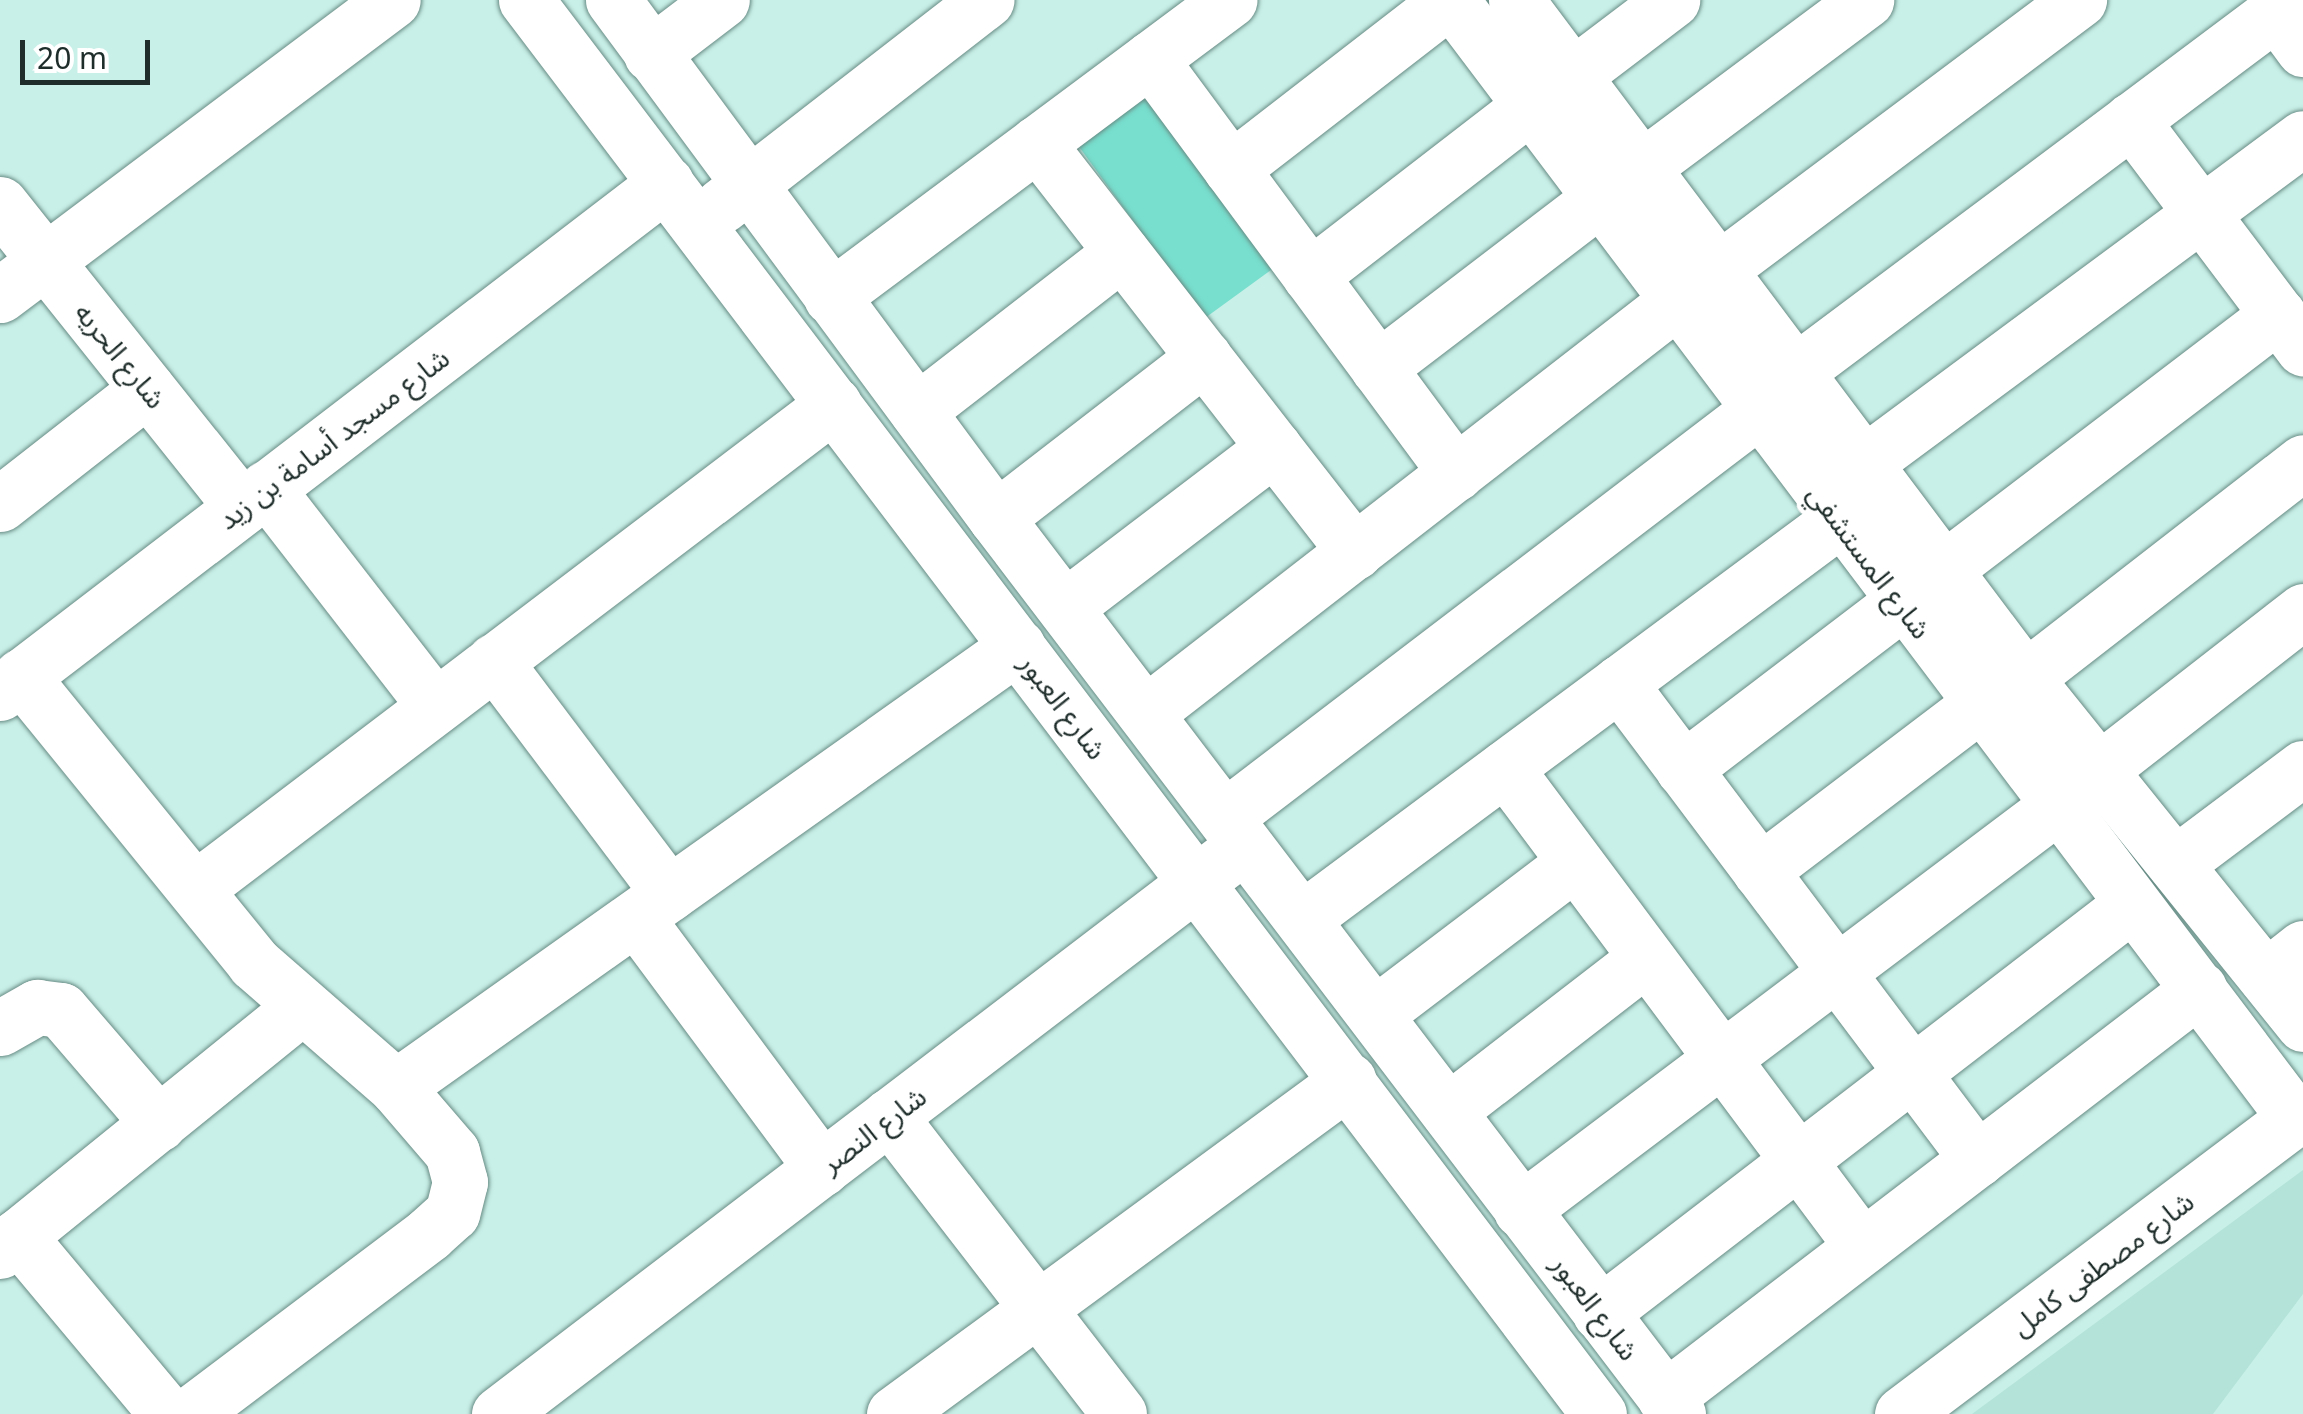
<!DOCTYPE html>
<meta charset="utf-8">
<style>
body{margin:0}
#map{position:relative;width:2303px;height:1414px;overflow:hidden;background:#c9f0e8;font-family:"Noto Sans","Noto Sans Arabic",sans-serif}
div>[style]{position:absolute}
.built>*{inset:0;background:#b4e3da}
.building>*{inset:0;background:#78decd;transform-origin:0 0}
.roads{filter:drop-shadow(0 0 2px #678b84) drop-shadow(0 0 2px #678b84)}
.minor>*{height:55px;margin:-27.5px;padding:0 27.5px;transform-origin:27.5px;border-radius:27.5px;background:#fff}
span{translate:-50% -50%;white-space:nowrap;text-align:center;line-height:1.15;-webkit-text-stroke:9px #fff;paint-order:stroke}
.street-label{font-size:28px;color:#1e2d2a}
.scale{position:absolute;left:20px;top:40px;width:130px;height:45px;box-sizing:border-box;border:5px solid #1e2d2a;border-top:0;padding-left:12px;font-size:30px;line-height:35px;white-space:nowrap;color:#1e2d2a;-webkit-text-stroke:8px #fff;paint-order:stroke}
</style>
<div id="map">
<div class="built">
<div style="clip-path:polygon(2303px 1170px,2303px 1294px,2213px 1414px,1972px 1414px)"></div>
</div>
<div class="building">
<div style="left:1142px;top:82px;width:228px;height:89px;rotate:54deg"></div>
</div>
<div class="roads">
<div class="minor">
<div style="left:526px;top:0;width:1775px;rotate:52.81deg"></div>
<div style="left:613px;top:0;width:644px;rotate:53.52deg"></div>
<div style="left:996px;top:518px;width:1126px;rotate:52.72deg"></div>
<div style="left:1451px;top:0;width:1401px;rotate:52.95deg"></div>
<div style="left:1516px;top:0;width:848px;rotate:53.1deg"></div>
<div style="left:2025px;top:678px;width:444px;rotate:51.2deg"></div>
<div style="left:2276px;top:12px;width:46px;rotate:53.9deg"></div>
<div style="left:651px;top:54px;width:89px;rotate:-37.3deg"></div>
<div style="left:1150px;top:59px;width:515px;rotate:53.53deg"></div>
<div style="left:1572px;top:76px;width:126px;rotate:-37.2deg"></div>
<div style="left:2131px;top:120px;width:286px;rotate:53deg"></div>
<div style="left:1037px;top:143px;width:518px;rotate:52.13deg"></div>
<div style="left:1641px;top:168px;width:281px;rotate:-36.7deg"></div>
<div style="left:1231px;top:169px;width:277px;rotate:-37.7deg"></div>
<div style="left:0;top:204px;width:388px;rotate:51.4deg"></div>
<div style="left:721px;top:206px;width:336px;rotate:-37.8deg"></div>
<div style="left:1718px;top:270px;width:451px;rotate:-36.8deg"></div>
<div style="left:1310px;top:276px;width:277px;rotate:-37.7deg"></div>
<div style="left:0;top:295px;width:491px;rotate:-36.9deg"></div>
<div style="left:831px;top:297px;width:497px;rotate:-36.7deg"></div>
<div style="left:1378px;top:368px;width:277px;rotate:-37.4deg"></div>
<div style="left:1795px;top:372px;width:621px;rotate:-36.81deg"></div>
<div style="left:917px;top:411px;width:259px;rotate:-37.8deg"></div>
<div style="left:1864px;top:463px;width:546px;rotate:-36.51deg"></div>
<div style="left:266px;top:488px;width:276px;rotate:52.2deg"></div>
<div style="left:0;top:504px;width:187px;rotate:-38deg"></div>
<div style="left:996px;top:518px;width:263px;rotate:-37.7deg"></div>
<div style="left:1944px;top:569px;width:420px;rotate:-37.3deg"></div>
<div style="left:1065px;top:607px;width:263px;rotate:-37.3deg"></div>
<div style="left:494px;top:661px;width:291px;rotate:53deg"></div>
<div style="left:21px;top:676px;width:370px;rotate:50.9deg"></div>
<div style="left:254px;top:963px;width:189px;rotate:41.1deg"></div>
<div style="left:396px;top:1087px;width:86px;rotate:49.3deg"></div>
<div style="left:452px;top:1152px;width:31px;rotate:75deg"></div>
<div style="left:460px;top:1182px;width:32px;rotate:104deg"></div>
<div style="left:452px;top:1213px;width:31px;rotate:138deg"></div>
<div style="left:429px;top:1234px;width:299px;rotate:143deg"></div>
<div style="left:2025px;top:678px;width:352px;rotate:-37.8deg"></div>
<div style="left:1619px;top:683px;width:596px;rotate:53.05deg"></div>
<div style="left:0;top:693px;width:839px;rotate:-37.44deg"></div>
<div style="left:1147px;top:712px;width:667px;rotate:-37.81deg"></div>
<div style="left:1505px;top:768px;width:597px;rotate:53.25deg"></div>
<div style="left:1683px;top:769px;width:275px;rotate:-37.3deg"></div>
<div style="left:2099px;top:770px;width:259px;rotate:-37.9deg"></div>
<div style="left:1226px;top:816px;width:666px;rotate:-37.32deg"></div>
<div style="left:2175px;top:864px;width:160px;rotate:-36.9deg"></div>
<div style="left:1760px;top:871px;width:276px;rotate:-37.2deg"></div>
<div style="left:195px;top:889px;width:802px;rotate:-37.2deg"></div>
<div style="left:636px;top:918px;width:312px;rotate:53.4deg"></div>
<div style="left:1303px;top:918px;width:668px;rotate:-36.6deg"></div>
<div style="left:2266px;top:977px;width:47px;rotate:-38.1deg"></div>
<div style="left:1375px;top:1014px;width:250px;rotate:-37.2deg"></div>
<div style="left:0;top:1028px;width:43px;rotate:-29.6deg"></div>
<div style="left:37px;top:1007px;width:24px;rotate:7deg"></div>
<div style="left:61px;top:1010px;width:150px;rotate:49.3deg"></div>
<div style="left:396px;top:1087px;width:762px;rotate:-35.34deg"></div>
<div style="left:1448px;top:1111px;width:249px;rotate:-37.7deg"></div>
<div style="left:889px;top:1116px;width:376px;rotate:52.3deg"></div>
<div style="left:1521px;top:1210px;width:670px;rotate:-36.99deg"></div>
<div style="left:18px;top:1236px;width:232px;rotate:50.1deg"></div>
<div style="left:0;top:1251px;width:386px;rotate:-39deg"></div>
<div style="left:1600px;top:1313px;width:671px;rotate:-37.55deg"></div>
<div style="left:1665px;top:1398px;width:673px;rotate:-37.45deg"></div>
<div style="left:499px;top:1414px;width:917px;rotate:-37.33deg"></div>
<div style="left:894px;top:1414px;width:564px;rotate:-36.28deg"></div>
<div style="left:1902px;top:1414px;width:502px;rotate:-36.98deg"></div>
</div>
</div>
<div class="street-label">
<span style="left:121px;top:355px;rotate:51deg">شارع الحريه</span>
<span style="left:333px;top:438px;rotate:-37deg">شارع مسجد أسامة بن زيد</span>
<span style="left:1870px;top:561px;rotate:53deg">شارع المستشفي</span>
<span style="left:1064px;top:706px;rotate:53deg">شارع العبور</span>
<span style="left:873px;top:1129px;rotate:-37deg">شارع النصر</span>
<span style="left:2102px;top:1263px;rotate:-37deg">شارع مصطفى كامل</span>
<span style="left:1596px;top:1307px;rotate:53deg">شارع العبور</span>
</div>
<div class="scale">20 m</div>
</div>
